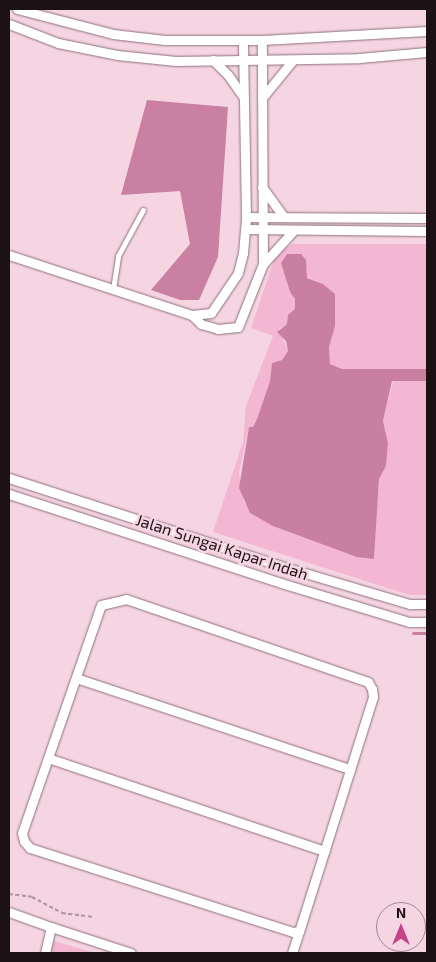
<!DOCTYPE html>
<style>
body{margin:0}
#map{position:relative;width:436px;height:962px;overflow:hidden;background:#f6d5e3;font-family:"Exo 2",sans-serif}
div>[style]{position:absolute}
.green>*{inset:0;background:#f3b7d1}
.forest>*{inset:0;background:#c980a1}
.water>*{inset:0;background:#c87fa0}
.stream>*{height:3px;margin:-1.5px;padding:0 1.5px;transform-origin:1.5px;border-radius:1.5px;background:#c87fa0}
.path>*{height:2px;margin-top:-1px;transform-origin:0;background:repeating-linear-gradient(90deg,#af959f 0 4px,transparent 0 6.5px)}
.roads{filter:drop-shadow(0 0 1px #8e707d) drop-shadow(0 0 1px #8e707d)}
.service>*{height:4.5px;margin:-2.25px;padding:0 2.25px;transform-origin:2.25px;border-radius:2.25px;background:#fff}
.minor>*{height:9px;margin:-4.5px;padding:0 4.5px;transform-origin:4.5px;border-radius:4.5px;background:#fff}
span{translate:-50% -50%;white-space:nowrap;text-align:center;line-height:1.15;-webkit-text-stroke:5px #f6d5e3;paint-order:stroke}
.street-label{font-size:16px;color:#1c1115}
.frame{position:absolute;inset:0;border:10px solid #1c1115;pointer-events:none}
.north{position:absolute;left:376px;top:902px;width:50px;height:50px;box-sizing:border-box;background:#f6d5e3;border:1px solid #9f8791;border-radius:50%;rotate:0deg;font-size:14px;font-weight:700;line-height:20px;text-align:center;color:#1c1115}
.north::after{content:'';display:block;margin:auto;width:18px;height:22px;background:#c64389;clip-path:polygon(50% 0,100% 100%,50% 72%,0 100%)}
</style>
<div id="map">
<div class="green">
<div style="clip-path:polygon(293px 244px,427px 244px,427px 369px,342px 369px,330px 364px,329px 347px,335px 326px,334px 294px,323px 284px,307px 277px,307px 268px,281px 263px,290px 292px,295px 299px,295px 309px,287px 324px,279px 329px,288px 351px,282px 360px,272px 363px,270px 381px,257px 419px,253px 427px,249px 427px,239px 473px,244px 503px,374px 559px,379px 479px,386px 466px,388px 443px,383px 421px,393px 381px,427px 381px,427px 595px,409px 595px,213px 532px,243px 442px,246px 406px,273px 336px,251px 328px,276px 254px)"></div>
<div style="clip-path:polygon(54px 941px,95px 953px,50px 953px)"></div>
</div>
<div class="forest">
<div style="clip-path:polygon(147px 100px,228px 107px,218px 257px,199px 300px,180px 300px,151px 290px,190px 244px,180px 191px,121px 195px)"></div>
</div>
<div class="water">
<div style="clip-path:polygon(287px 254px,301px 254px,306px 260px,307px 278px,323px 284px,335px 294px,335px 326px,329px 347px,330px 364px,342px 369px,427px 369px,427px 381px,392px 381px,383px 421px,388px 443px,386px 466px,379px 479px,374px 559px,357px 557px,273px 526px,250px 513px,239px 488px,249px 427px,253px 427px,257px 419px,270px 381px,272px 363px,282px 360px,288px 351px,286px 341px,277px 332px,287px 324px,288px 315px,295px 309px,295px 299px,290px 292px,281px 263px)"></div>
</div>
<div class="stream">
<div style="left:413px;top:633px;width:14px"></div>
</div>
<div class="path">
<div style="left:9px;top:894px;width:23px;rotate:7deg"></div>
<div style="left:32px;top:897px;width:34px;rotate:28deg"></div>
<div style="left:62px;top:913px;width:32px;rotate:7deg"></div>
</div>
<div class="roads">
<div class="service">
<div style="left:113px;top:289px;width:33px;rotate:-81deg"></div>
<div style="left:118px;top:256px;width:52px;rotate:-61.5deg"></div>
</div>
<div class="minor">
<div style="left:17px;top:9px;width:99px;rotate:14.6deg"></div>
<div style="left:113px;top:34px;width:52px;rotate:6.6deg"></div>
<div style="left:165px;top:40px;width:97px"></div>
<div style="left:262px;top:40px;width:165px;rotate:-3.1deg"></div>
<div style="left:9px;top:24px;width:53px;rotate:21.2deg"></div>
<div style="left:58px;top:43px;width:60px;rotate:11.5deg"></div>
<div style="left:117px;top:55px;width:59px;rotate:5.8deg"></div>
<div style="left:176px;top:61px;width:183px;rotate:-0.9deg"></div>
<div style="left:359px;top:58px;width:68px;rotate:-5deg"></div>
<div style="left:213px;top:60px;width:21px;rotate:45deg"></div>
<div style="left:228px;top:75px;width:28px;rotate:55deg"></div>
<div style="left:262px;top:98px;width:49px;rotate:-50.8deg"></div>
<div style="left:262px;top:187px;width:36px;rotate:54deg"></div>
<div style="left:246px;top:217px;width:181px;rotate:0.3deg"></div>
<div style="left:246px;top:229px;width:181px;rotate:0.6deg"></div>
<div style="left:9px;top:255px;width:193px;rotate:18.2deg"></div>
<div style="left:192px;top:315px;width:13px;rotate:45deg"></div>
<div style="left:201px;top:324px;width:18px;rotate:16deg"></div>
<div style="left:218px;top:329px;width:20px;rotate:-6deg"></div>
<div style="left:238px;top:327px;width:68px;rotate:-68.4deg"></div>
<div style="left:263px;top:264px;width:224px;rotate:-90.3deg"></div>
<div style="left:263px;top:264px;width:46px;rotate:-47.6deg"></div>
<div style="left:192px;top:315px;width:19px;rotate:-6deg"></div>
<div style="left:211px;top:313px;width:48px;rotate:-56deg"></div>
<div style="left:238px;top:273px;width:21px;rotate:-76deg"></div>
<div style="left:243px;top:253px;width:36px;rotate:-85deg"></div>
<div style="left:246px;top:217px;width:177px;rotate:-91deg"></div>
<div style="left:9px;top:478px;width:283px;rotate:17.9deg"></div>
<div style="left:278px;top:565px;width:138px;rotate:16.5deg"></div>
<div style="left:410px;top:604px;width:17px"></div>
<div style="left:9px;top:494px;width:286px;rotate:18.1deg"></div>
<div style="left:281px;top:583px;width:134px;rotate:16.9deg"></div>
<div style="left:409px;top:622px;width:18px"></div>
<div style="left:126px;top:599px;width:256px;rotate:18.9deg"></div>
<div style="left:368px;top:682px;width:8px;rotate:60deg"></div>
<div style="left:372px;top:689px;width:8px;rotate:83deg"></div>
<div style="left:373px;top:697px;width:245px;rotate:107.5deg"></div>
<div style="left:299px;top:931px;width:6px;rotate:171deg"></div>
<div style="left:293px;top:932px;width:276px;rotate:-162.3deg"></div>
<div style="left:30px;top:848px;width:9px;rotate:-131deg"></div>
<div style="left:24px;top:841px;width:8px;rotate:-104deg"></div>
<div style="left:22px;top:833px;width:241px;rotate:-70.9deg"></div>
<div style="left:101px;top:605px;width:26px;rotate:-13deg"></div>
<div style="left:76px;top:678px;width:289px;rotate:18.4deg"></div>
<div style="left:48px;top:758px;width:292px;rotate:18.6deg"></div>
<div style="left:9px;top:912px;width:45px;rotate:19.7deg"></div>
<div style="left:51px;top:927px;width:27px;rotate:103deg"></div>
<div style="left:51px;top:927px;width:84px;rotate:18deg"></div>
<div style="left:292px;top:953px;width:23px;rotate:-72deg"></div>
</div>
</div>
<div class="street-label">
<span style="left:222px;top:547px;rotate:18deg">Jalan Sungai Kapar Indah</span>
</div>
<div class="frame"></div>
<div class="north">N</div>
</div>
